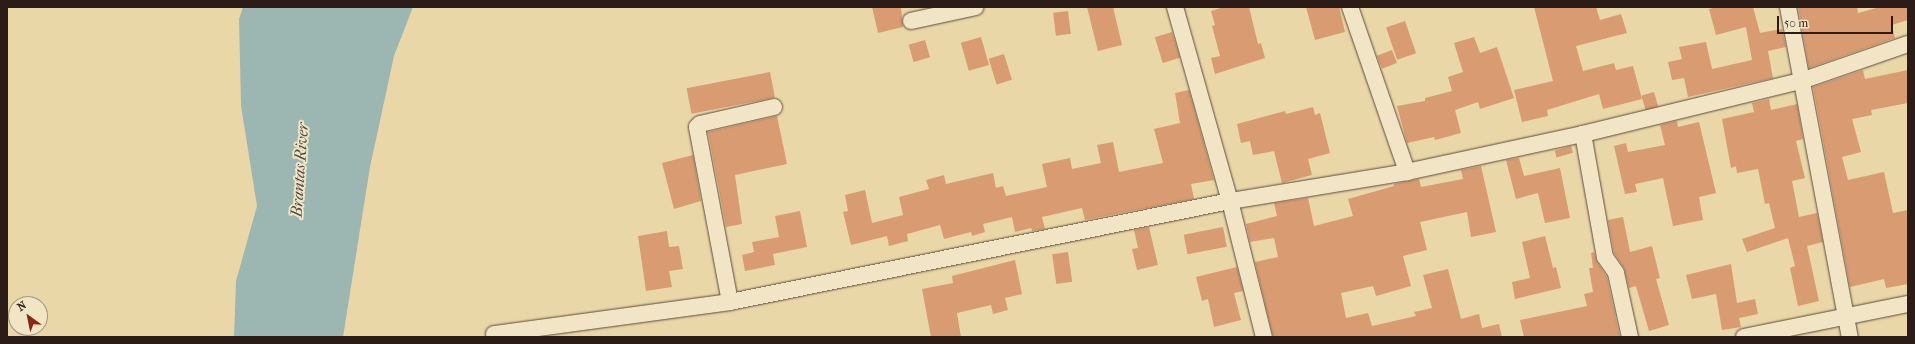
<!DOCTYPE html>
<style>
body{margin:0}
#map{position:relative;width:1915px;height:344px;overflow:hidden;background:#ead7a7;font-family:"IM FELL French Canon",serif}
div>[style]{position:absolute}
.water>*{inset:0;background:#9cb7b2}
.building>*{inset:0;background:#d89b72;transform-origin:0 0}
.roads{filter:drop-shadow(0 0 1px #5c4b3b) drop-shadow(0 0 1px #5c4b3b)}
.street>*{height:16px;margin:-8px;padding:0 8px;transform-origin:8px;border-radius:8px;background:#f1e5c6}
span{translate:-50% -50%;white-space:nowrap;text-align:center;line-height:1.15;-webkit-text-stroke:4px #f1e5c6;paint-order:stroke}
.water-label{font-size:16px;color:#4e4a46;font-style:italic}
.frame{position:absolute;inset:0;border:8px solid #2c1c17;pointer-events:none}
.north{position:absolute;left:8px;top:296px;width:40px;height:40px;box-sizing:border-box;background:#f1e5c6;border:1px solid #a29580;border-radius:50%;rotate:327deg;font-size:11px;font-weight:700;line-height:16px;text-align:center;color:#2c1c17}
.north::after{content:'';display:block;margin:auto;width:14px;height:18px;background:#8f2418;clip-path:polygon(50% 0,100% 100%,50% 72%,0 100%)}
.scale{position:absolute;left:1777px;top:16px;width:116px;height:18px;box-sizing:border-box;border:2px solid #2c1c17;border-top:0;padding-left:5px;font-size:12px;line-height:14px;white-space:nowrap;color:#2c1c17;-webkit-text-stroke:3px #f1e5c6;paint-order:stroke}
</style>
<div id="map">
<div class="water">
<div style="clip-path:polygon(243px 7px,413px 7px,394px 56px,370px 167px,343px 337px,234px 337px,236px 281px,257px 206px,241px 106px,239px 19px)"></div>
</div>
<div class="building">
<div style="clip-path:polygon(872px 7px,901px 7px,903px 27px,878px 33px)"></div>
<div style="clip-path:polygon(1087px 7px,1113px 7px,1122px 45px,1098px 51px)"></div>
<div style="clip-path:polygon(1224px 7px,1249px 7px,1258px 44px,1261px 43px,1265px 58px,1215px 74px,1211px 58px,1220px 56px,1212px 26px,1215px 25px,1211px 11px)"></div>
<div style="clip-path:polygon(1306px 7px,1339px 7px,1345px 32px,1315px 40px)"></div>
<div style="clip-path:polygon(1534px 7px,1596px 7px,1600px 20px,1621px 14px,1627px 33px,1576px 46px,1583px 71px,1614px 63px,1616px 70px,1633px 66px,1642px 99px,1603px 109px,1599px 94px,1547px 110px,1548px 116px,1522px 122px,1514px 90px,1553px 81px)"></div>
<div style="clip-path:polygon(1718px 7px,1753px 7px,1760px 33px,1782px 29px,1786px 47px,1768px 51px,1773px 78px,1688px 97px,1684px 78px,1672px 80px,1668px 62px,1682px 59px,1679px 47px,1706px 42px,1712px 69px,1752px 60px,1746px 27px,1716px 35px,1709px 9px)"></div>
<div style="clip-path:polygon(1798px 7px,1857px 7px,1858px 13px,1880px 7px,1908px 7px,1908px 20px,1892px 25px,1895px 38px,1809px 68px)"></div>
<div style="left:1068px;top:11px;width:23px;height:15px;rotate:83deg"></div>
<div style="left:1405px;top:21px;width:34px;height:20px;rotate:71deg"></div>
<div style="left:1172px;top:32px;width:27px;height:18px;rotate:73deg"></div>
<div style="left:981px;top:37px;width:29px;height:21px;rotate:74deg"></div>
<div style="clip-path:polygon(1474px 37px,1480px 53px,1497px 47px,1514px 98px,1480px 109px,1478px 102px,1455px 110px,1461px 133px,1435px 140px,1434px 137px,1407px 143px,1397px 106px,1425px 101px,1425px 98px,1452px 91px,1448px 77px,1463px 72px,1454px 43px)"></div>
<div style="left:925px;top:40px;width:18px;height:17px;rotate:74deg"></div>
<div style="left:1392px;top:50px;width:14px;height:16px;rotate:69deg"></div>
<div style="left:1004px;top:54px;width:27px;height:16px;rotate:73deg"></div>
<div style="clip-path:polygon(1863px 70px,1865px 79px,1908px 70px,1908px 103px,1871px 110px,1872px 115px,1852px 119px,1861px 152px,1842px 157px,1848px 180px,1884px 172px,1893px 213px,1908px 210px,1908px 284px,1886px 288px,1884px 279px,1850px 287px,1813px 87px)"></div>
<div style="left:770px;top:72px;width:26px;height:85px;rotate:79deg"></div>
<div style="clip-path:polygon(1189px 90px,1214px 180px,1191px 184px,1194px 199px,1085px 220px,1082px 208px,1042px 217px,1045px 229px,1032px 231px,1031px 228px,1015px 232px,1012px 217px,983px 224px,985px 232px,972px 236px,971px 232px,944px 239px,940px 225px,907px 234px,908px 241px,889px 246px,887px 236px,851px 245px,843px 212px,848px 211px,845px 195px,865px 190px,872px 223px,903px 215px,899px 197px,929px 189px,926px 180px,944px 175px,946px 184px,993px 173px,996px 188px,1003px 186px,1006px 196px,1047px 187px,1042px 164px,1070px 158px,1072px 169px,1101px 163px,1097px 145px,1113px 142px,1119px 172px,1163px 163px,1154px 129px,1180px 123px,1175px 93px)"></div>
<div style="left:1654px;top:92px;width:15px;height:13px;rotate:74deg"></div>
<div style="clip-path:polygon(1769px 99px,1771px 110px,1797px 104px,1803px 139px,1796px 141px,1805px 178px,1792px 181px,1799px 217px,1817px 213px,1823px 242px,1807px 246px,1819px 301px,1798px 306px,1790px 268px,1795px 266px,1788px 238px,1747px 252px,1742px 239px,1775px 228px,1769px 203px,1765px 204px,1758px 169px,1737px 173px,1736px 166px,1731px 168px,1722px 119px,1754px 112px,1752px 103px)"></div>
<div style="clip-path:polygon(1313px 107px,1315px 115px,1320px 113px,1330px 153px,1308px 159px,1312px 175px,1282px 183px,1274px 151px,1253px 155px,1250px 141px,1241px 143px,1237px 124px,1285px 111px,1286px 114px)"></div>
<div style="clip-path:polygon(777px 116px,787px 164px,735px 175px,742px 224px,726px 227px,708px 132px)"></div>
<div style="clip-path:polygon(1677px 121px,1678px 127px,1699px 122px,1716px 193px,1699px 197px,1703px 220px,1673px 226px,1663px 178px,1635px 184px,1637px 192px,1625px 194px,1614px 146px,1626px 143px,1628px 152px,1665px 145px,1660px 125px)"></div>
<div style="left:1571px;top:146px;width:7px;height:17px;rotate:74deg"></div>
<div style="clip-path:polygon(693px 155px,701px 201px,674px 209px,662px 163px)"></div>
<div style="clip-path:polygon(1519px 158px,1524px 176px,1560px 168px,1570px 218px,1545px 223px,1538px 193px,1516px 199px,1506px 160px)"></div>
<div style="clip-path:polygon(1481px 166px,1496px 232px,1471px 237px,1467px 212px,1420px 222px,1427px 250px,1403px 256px,1411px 286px,1376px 296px,1373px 286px,1341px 293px,1346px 318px,1368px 313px,1372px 326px,1416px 316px,1414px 312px,1432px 308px,1423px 275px,1448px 269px,1461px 319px,1479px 314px,1482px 328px,1499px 324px,1502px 337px,1273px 337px,1255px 262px,1278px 257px,1274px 238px,1250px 242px,1246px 224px,1277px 216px,1274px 203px,1308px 198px,1314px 226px,1353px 216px,1348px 199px,1394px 186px,1394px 184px,1419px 179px,1421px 187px,1463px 179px,1461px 170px)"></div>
<div style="clip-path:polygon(800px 211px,807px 247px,773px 254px,775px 265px,745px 271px,742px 255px,754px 252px,752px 242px,779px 237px,775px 216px)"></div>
<div style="clip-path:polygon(1623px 217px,1630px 252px,1652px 246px,1660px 278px,1656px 279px,1669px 325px,1649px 331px,1636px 286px,1629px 288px,1624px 268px,1614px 253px,1608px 220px)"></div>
<div style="clip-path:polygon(1149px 227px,1158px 265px,1137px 270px,1132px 249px,1138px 248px,1134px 230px)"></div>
<div style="left:1223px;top:227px;width:20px;height:40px;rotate:79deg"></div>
<div style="clip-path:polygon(667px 231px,669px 247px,679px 246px,683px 269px,669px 271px,672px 287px,646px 291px,638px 236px)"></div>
<div style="clip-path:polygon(1545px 236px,1553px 268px,1556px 267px,1561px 288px,1515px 299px,1512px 282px,1530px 278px,1522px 242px)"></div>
<div style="left:1068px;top:252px;width:30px;height:16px;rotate:82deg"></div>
<div style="clip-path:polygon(1594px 252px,1597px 262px,1607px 277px,1620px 337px,1524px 337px,1520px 320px,1587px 306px,1584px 294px,1593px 292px,1589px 268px,1593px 268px,1591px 253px)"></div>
<div style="clip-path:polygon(1015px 260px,1022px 294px,1005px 298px,1008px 310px,993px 314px,991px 305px,957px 313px,961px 337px,931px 337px,922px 289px,953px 283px,952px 276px)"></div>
<div style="clip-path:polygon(1731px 264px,1737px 303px,1755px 299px,1758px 314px,1739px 318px,1741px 327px,1722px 330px,1716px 294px,1692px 299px,1686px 275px)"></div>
<div style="clip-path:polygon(1237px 267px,1243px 291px,1234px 293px,1241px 320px,1214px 327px,1208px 299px,1202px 301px,1196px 277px)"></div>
</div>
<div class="roads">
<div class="street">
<div style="left:1175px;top:7px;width:202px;rotate:74.2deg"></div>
<div style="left:1230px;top:201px;width:140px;rotate:76deg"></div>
<div style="left:1350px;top:7px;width:175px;rotate:70.9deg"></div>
<div style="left:1788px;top:7px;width:336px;rotate:79.4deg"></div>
<div style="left:911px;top:21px;width:66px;rotate:-12.2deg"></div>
<div style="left:1583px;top:134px;width:125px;rotate:79.9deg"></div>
<div style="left:1605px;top:257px;width:19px;rotate:55deg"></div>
<div style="left:1616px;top:273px;width:66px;rotate:77.7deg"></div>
<div style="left:730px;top:302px;width:178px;rotate:-100.7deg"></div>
<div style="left:697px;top:127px;width:4px;rotate:-45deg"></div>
<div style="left:700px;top:124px;width:76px;rotate:-12.9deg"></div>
<div style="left:494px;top:334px;width:238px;rotate:-7.7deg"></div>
<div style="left:730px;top:302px;width:510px;rotate:-11.42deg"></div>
<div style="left:1230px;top:201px;width:179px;rotate:-9.3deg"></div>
<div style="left:1407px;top:172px;width:180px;rotate:-12.2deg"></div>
<div style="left:1583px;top:134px;width:224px;rotate:-13.7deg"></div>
<div style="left:1801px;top:81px;width:113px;rotate:-19.1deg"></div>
<div style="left:1744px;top:337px;width:167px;rotate:-11.4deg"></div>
</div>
</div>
<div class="water-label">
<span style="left:300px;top:170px;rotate:-86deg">Brantas River</span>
</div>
<div class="frame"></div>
<div class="north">N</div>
<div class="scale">50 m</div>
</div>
